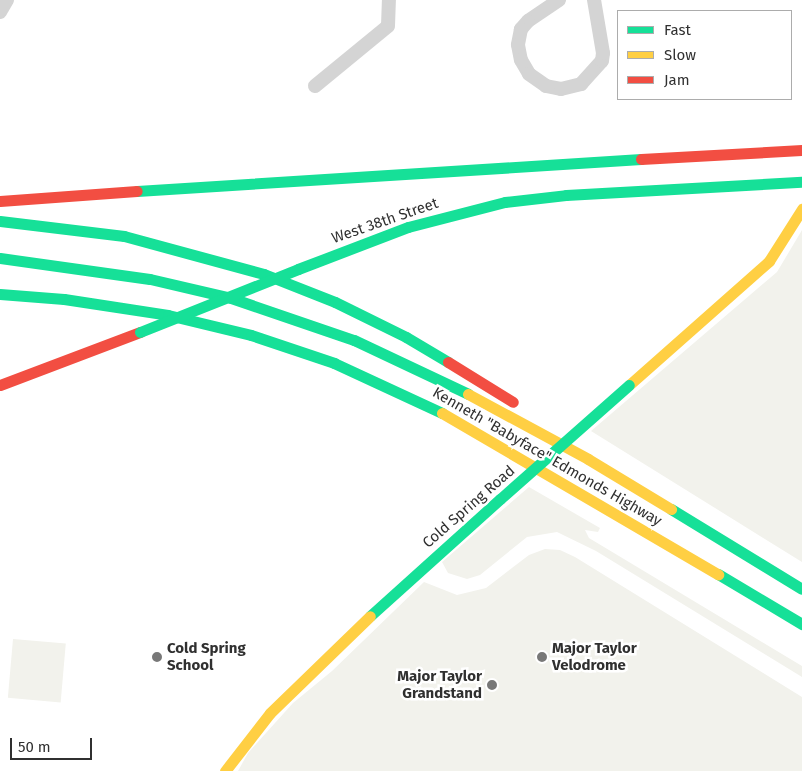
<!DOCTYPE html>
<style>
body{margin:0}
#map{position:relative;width:802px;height:771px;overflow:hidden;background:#fff;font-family:"Fira Sans",sans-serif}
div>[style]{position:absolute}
.green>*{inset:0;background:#f2f2ec;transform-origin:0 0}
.street>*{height:14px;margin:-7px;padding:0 7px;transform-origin:7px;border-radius:7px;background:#d4d4d4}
.fast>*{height:11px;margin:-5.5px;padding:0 5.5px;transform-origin:5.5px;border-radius:5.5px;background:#16e098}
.slow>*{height:11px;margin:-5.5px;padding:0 5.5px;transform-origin:5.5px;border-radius:5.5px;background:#ffcf43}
.jam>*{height:11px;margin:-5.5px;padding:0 5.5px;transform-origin:5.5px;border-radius:5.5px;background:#f24e42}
.fast-bridge>*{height:11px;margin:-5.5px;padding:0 5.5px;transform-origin:5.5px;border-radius:5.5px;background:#16e098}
.dots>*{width:14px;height:14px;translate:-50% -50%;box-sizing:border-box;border:2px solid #fff;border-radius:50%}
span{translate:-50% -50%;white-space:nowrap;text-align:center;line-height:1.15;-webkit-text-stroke:5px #fff;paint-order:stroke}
.street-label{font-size:15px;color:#303030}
.poi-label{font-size:15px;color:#303030;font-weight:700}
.left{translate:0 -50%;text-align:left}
.right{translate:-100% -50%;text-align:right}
.legend{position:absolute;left:617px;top:10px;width:175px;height:90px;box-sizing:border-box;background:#fff;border:1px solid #acacac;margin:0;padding:6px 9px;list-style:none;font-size:15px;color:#303030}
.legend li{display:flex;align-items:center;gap:10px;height:25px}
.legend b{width:25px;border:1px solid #acacac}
.scale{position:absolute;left:10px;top:738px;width:82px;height:22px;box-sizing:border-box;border:2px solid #303030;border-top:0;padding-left:6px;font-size:15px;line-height:18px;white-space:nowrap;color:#303030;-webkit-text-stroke:4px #fff;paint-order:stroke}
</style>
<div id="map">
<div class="green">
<div style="clip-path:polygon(802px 230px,802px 562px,591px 431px,777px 272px)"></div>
<div style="clip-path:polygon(529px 487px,600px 528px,598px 532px,585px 530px,589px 538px,802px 666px,802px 677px,596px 551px,557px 532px,527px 537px,480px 575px,467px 579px,448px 573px,442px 562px)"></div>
<div style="clip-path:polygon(545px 549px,560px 550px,575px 557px,802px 697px,802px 771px,238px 771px,248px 753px,293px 703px,332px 671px,424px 582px,457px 595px,486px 588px,529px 555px)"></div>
<div style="left:13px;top:639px;width:53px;height:59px;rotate:5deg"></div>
</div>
<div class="street">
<div style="left:559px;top:0;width:37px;rotate:146deg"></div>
<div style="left:528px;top:21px;width:11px;rotate:131deg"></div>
<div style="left:521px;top:29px;width:16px;rotate:101deg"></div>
<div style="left:518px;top:45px;width:15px;rotate:79deg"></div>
<div style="left:521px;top:60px;width:16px;rotate:60deg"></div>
<div style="left:529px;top:74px;width:21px;rotate:35deg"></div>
<div style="left:546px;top:86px;width:15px;rotate:11deg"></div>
<div style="left:561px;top:89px;width:21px;rotate:-14deg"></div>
<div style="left:581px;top:84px;width:31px;rotate:-48deg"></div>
<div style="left:602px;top:61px;width:8px;rotate:-83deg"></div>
<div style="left:603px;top:53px;width:54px;rotate:-99.6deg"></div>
<div style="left:0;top:12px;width:14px;rotate:-60deg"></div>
<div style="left:315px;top:86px;width:94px;rotate:-39.4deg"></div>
<div style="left:388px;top:26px;width:26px;rotate:-88deg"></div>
</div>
<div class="fast">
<div style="left:137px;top:191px;width:505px;rotate:-3.63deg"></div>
<div style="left:0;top:221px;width:125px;rotate:6.9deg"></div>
<div style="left:124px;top:236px;width:145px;rotate:15.2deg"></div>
<div style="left:264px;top:274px;width:76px;rotate:21.5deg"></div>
<div style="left:335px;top:302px;width:79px;rotate:26.2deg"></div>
<div style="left:406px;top:337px;width:49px;rotate:30.8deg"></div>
<div style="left:0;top:258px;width:151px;rotate:8deg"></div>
<div style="left:150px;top:279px;width:83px;rotate:13.2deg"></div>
<div style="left:231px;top:298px;width:130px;rotate:18.9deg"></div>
<div style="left:354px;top:340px;width:126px;rotate:25.3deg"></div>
<div style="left:298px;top:269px;width:118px;rotate:-20.9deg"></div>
<div style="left:408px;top:227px;width:100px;rotate:-14.5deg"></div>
<div style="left:505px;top:202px;width:61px;rotate:-6.5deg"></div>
<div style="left:566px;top:195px;width:236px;rotate:-3.2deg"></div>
<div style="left:0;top:294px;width:64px;rotate:4.5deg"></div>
<div style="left:64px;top:299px;width:105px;rotate:8.7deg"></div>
<div style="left:168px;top:315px;width:85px;rotate:13.5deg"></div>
<div style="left:251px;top:335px;width:88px;rotate:18.6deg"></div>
<div style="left:334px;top:363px;width:119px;rotate:24.8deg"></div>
<div style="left:671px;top:509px;width:153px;rotate:31.4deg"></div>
<div style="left:718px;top:574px;width:98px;rotate:30.8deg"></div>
<div style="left:370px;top:616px;width:175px;rotate:-42deg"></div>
</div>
<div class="slow">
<div style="left:629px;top:385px;width:187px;rotate:-41.5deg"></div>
<div style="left:769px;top:261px;width:62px;rotate:-57.6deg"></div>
<div style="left:468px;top:394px;width:136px;rotate:28.4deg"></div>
<div style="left:588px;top:459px;width:97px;rotate:31.1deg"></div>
<div style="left:442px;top:413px;width:320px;rotate:30.3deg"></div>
<div style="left:225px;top:771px;width:73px;rotate:-52.2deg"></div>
<div style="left:270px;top:713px;width:139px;rotate:-44.1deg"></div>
</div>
<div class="jam">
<div style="left:641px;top:159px;width:161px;rotate:-3.2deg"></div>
<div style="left:0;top:201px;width:137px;rotate:-4.2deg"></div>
<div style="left:448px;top:362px;width:76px;rotate:31.6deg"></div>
<div style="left:0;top:385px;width:150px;rotate:-20.7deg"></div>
</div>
<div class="fast-bridge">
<div style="left:140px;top:332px;width:170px;rotate:-21.7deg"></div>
<div style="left:500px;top:499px;width:172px;rotate:-41.5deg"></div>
</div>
<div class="dots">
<div style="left:157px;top:657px;background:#787878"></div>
<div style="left:542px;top:657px;background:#787878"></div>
<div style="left:492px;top:685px;background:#787878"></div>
</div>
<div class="street-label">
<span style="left:385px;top:221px;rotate:-19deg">West 38th Street</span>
<span style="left:547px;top:457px;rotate:30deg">Kenneth "Babyface" Edmonds Highway</span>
<span style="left:469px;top:507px;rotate:-41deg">Cold Spring Road</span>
</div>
<div class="poi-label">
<span class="left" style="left:167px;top:657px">Cold Spring<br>School</span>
<span class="left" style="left:552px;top:657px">Major Taylor<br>Velodrome</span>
<span class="right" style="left:482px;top:685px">Major Taylor<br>Grandstand</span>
</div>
<ul class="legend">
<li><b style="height:6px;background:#16e098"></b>Fast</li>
<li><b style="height:6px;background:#ffcf43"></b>Slow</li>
<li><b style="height:6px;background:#f24e42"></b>Jam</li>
</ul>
<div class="scale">50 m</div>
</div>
